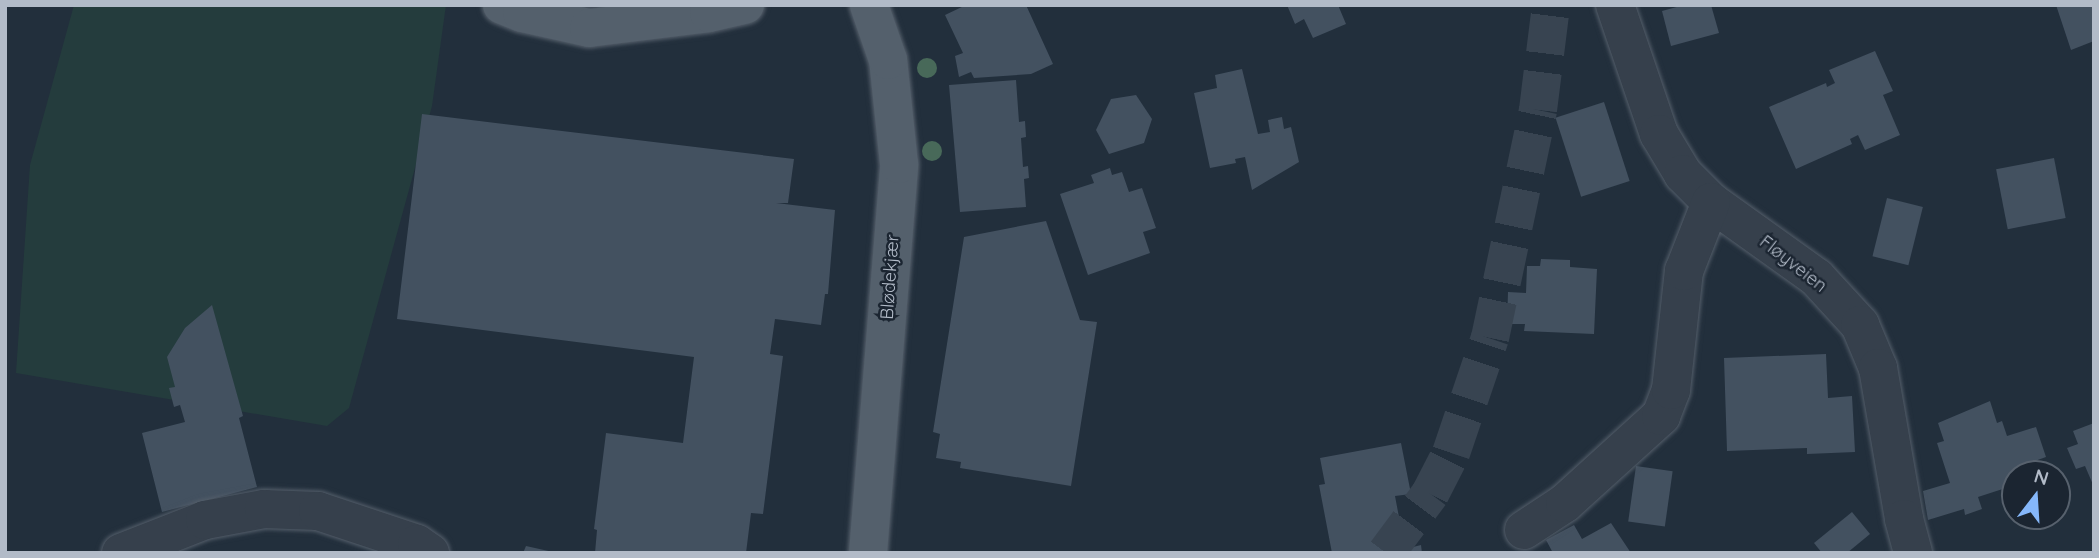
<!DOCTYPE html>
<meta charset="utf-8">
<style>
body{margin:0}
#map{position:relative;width:2099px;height:558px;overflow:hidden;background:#222f3c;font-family:Quicksand,sans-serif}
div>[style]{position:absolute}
.green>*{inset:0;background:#243c3d}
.building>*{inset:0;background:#435160;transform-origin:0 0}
.primary-tunnel>*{height:38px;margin-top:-19px;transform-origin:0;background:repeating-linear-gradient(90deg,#384451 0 38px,transparent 0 57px)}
.roads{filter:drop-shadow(0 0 2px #545e6a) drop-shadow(0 0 2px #545e6a)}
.minor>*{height:38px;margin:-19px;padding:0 19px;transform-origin:19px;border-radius:19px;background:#36404c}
.primary>*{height:38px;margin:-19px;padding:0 19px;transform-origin:19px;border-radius:19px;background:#54606c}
.trees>*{width:20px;height:20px;margin:-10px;border-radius:50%;background:#486959}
span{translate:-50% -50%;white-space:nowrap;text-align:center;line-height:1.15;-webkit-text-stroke:5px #1b2531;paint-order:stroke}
.street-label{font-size:18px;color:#b2bbc8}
.frame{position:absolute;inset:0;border:7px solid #b2bbc8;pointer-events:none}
.north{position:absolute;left:2001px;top:460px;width:70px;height:70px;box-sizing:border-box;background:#1b2531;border:2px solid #57616d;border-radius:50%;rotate:17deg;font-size:19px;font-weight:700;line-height:28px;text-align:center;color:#b2bbc8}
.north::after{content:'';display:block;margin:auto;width:24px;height:32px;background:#85b7fa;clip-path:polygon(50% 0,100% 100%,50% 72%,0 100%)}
</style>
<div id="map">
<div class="green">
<div style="clip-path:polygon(74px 5px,446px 5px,432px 106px,349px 408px,327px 426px,16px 373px,30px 165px)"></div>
</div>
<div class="building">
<div style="clip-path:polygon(966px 5px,1026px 5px,1053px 64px,1031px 74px,974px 78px,971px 72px,959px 77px,955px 56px,963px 53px,945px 15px)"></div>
<div style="clip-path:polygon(1287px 5px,1338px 5px,1346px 24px,1313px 38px,1304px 19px,1295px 24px)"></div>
<div style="clip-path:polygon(1684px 5px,1711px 5px,1719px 33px,1671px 46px,1662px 11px)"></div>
<div style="clip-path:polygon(2056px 5px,2094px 5px,2094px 41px,2071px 50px)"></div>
<div style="clip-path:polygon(1875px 51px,1893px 91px,1883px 95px,1900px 135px,1865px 150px,1858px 135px,1850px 139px,1852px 144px,1796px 169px,1769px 107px,1826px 83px,1827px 87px,1835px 83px,1829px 70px)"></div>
<div style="clip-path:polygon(1242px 69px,1258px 134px,1270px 132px,1268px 120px,1282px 117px,1284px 129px,1291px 127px,1299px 162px,1252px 190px,1245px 157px,1235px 159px,1236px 163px,1210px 168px,1194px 93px,1217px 88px,1215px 75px)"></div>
<div style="clip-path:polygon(1016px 80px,1019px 122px,1025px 121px,1026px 137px,1021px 138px,1023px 167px,1028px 166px,1029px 178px,1024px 179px,1026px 207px,960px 212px,949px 85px)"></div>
<div style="clip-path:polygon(1136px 95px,1152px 119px,1144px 143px,1109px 154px,1096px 130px,1111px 99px)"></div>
<div style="left:1604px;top:102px;width:83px;height:51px;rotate:72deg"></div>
<div style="clip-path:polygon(422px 114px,794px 159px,788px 203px,776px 203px,835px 210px,828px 294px,825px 294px,821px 325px,775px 319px,770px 354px,783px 356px,763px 514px,751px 513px,746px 553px,595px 553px,597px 530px,594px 529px,606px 433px,683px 443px,694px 357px,397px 319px)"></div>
<div style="left:2054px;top:158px;width:61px;height:59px;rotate:79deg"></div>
<div style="clip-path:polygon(1110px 168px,1112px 175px,1122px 172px,1129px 192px,1142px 188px,1156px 228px,1143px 232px,1150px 253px,1088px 275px,1060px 194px,1094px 183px,1091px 175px)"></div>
<div style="left:1887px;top:198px;width:37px;height:60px;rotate:14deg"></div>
<div style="clip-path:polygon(1046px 221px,1080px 320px,1097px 322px,1071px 486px,960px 468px,961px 462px,936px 458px,940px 434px,933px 432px,964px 237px)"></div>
<div style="clip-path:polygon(1541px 259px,1570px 260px,1570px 267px,1597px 269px,1594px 334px,1524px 331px,1525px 324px,1507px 324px,1508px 292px,1526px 293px,1527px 266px,1540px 266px)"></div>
<div style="clip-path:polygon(212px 305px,243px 416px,239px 418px,257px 487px,162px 512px,142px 433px,185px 422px,180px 405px,174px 407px,169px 388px,175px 387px,167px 357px,185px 328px)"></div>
<div style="clip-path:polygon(1826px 354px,1828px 398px,1852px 396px,1855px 452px,1807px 454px,1807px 448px,1727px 451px,1724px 358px)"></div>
<div style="clip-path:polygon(1990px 401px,1997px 423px,2002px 421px,2007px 436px,2036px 427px,2046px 457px,2018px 467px,2028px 465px,2031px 474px,2015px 474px,2015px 485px,1978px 497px,1982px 509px,1965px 515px,1964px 509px,1928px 520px,1923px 491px,1950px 483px,1937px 443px,1944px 441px,1938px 423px)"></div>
<div style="clip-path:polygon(2094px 423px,2094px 487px,2085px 466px,2076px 469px,2067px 448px,2078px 444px,2073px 431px)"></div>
<div style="clip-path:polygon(1401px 443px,1411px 494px,1395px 496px,1405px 549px,1421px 545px,1422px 553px,1332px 553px,1319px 485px,1325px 484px,1320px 458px)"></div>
<div style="left:1636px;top:466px;width:37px;height:56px;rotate:8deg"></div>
<div style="clip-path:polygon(1852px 512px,1870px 534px,1847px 553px,1822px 553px,1814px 543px)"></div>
<div style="clip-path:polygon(1611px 523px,1631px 553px,1553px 553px,1546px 540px,1574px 525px,1582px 539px)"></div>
<div style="clip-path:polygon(526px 546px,553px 552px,552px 553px,523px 553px)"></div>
</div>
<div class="primary-tunnel">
<div style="left:1386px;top:553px;width:74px;rotate:-53.3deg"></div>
<div style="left:1430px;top:494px;width:46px;rotate:-62.9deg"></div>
<div style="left:1451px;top:453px;width:121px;rotate:-71.3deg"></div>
<div style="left:1490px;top:338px;width:233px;rotate:-78.1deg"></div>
<div style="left:1538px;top:110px;width:106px;rotate:-82.9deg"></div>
</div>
<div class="roads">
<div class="minor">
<div style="left:1615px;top:5px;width:136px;rotate:71.2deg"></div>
<div style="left:1659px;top:134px;width:47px;rotate:59deg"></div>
<div style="left:1683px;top:174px;width:40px;rotate:45deg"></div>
<div style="left:1711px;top:202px;width:130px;rotate:35.6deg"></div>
<div style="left:1817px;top:278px;width:64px;rotate:47.5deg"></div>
<div style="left:1860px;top:325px;width:47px;rotate:67.3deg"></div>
<div style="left:1878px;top:368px;width:153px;rotate:80.2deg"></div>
<div style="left:1904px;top:519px;width:35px;rotate:75deg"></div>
<div style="left:1524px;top:530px;width:49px;rotate:-33.4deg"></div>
<div style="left:1565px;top:503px;width:130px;rotate:-42.2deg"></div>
<div style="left:1661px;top:416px;width:28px;rotate:-69deg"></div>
<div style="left:1671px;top:390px;width:120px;rotate:-83.8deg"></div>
<div style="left:1684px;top:271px;width:74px;rotate:-68.6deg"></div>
<div style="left:121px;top:553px;width:90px;rotate:-21.4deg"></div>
<div style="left:205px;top:520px;width:60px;rotate:-10.6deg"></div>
<div style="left:264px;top:509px;width:54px;rotate:2.1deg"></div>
<div style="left:318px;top:511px;width:104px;rotate:18.4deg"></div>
<div style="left:417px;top:544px;width:16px;rotate:35deg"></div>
</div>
<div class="primary">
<div style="left:502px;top:5px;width:22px;rotate:22deg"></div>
<div style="left:522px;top:13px;width:69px;rotate:12.6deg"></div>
<div style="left:589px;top:28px;width:121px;rotate:-7.1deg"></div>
<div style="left:709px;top:13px;width:37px;rotate:-13deg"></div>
<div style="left:868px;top:553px;width:390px;rotate:-85.4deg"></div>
<div style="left:899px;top:164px;width:105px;rotate:-96deg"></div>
<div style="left:888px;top:60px;width:58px;rotate:-109.1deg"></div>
</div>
</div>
<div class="trees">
<div style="left:927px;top:68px"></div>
<div style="left:932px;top:151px"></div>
</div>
<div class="street-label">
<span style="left:1793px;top:264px;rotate:38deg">Fløyveien</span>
<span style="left:890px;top:277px;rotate:-86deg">Blødekjær</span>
</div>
<div class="frame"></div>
<div class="north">N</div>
</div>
